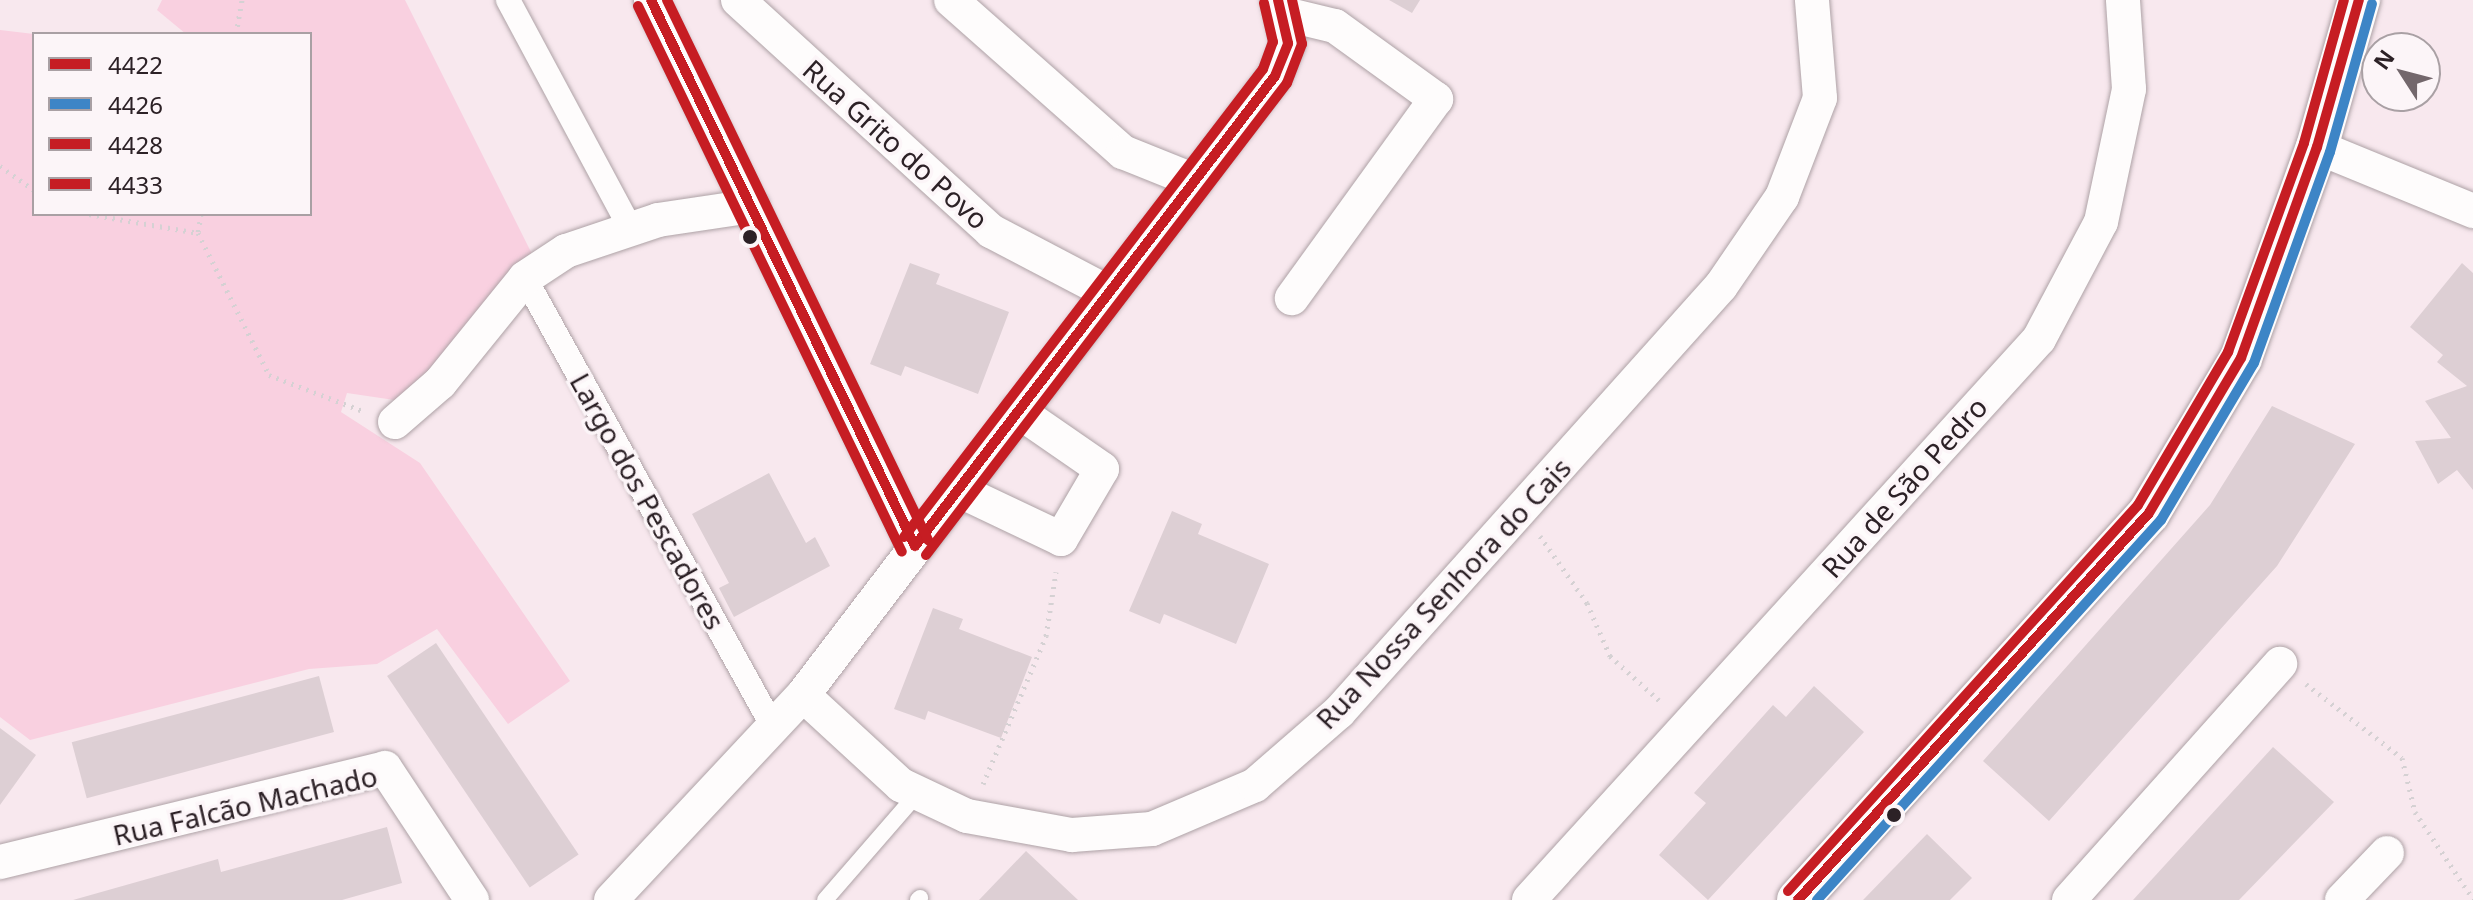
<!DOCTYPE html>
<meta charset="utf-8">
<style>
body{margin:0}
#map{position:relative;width:2473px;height:900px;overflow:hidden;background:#f8e8ee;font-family:"Noto Sans",sans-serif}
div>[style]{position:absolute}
.green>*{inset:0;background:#f9d0e0}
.building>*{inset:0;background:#ddcfd4;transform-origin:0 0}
.path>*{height:5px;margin-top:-2.5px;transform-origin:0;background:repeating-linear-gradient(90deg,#d5d1d3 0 2px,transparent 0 8px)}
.roads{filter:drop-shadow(0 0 2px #aea2a6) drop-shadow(0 0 2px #aea2a6)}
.service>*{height:16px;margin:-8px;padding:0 8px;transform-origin:8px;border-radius:8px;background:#fefcfc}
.pedestrian>*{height:24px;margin:-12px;padding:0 12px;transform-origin:12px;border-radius:12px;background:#fefcfc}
.minor>*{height:34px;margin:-17px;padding:0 17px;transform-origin:17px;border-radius:17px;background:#fefcfc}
.tertiary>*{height:42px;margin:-21px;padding:0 21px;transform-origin:21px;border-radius:21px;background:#fefcfc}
.bus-1>*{height:10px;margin:-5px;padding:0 5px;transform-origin:5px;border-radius:5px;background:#c61d23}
.bus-2>*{height:10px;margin:-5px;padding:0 5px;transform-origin:5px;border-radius:5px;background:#3d85c6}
.bus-3>*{height:10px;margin:-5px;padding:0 5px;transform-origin:5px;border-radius:5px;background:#c61d23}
.bus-4>*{height:10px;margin:-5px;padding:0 5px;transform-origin:5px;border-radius:5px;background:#c61d23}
.dots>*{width:22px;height:22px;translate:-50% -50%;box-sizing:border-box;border:4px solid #fcf5f8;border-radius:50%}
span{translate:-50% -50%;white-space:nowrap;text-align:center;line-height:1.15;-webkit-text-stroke:7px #fcf5f8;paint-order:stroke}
.street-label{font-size:28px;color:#2c2126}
.legend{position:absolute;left:32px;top:32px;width:280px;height:184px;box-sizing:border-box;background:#fcf5f8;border:2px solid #a9a0a4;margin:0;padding:10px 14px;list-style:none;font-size:24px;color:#2c2126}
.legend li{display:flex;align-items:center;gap:16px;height:40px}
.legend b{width:40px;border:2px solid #a9a0a4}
.north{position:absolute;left:2361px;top:32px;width:80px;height:80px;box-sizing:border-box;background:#fcf5f8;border:2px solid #a9a0a4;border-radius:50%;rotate:306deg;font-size:22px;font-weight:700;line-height:32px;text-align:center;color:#2c2126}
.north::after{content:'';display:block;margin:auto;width:28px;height:36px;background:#73676c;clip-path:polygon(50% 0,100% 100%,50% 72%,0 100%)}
</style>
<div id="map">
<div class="green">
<div style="clip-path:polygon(162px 0,405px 0,533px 256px,426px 387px,401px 401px,347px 393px,341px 412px,420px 463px,570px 681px,508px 724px,437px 629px,377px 664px,309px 669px,30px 740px,0 717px,0 30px,34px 34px,34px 214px,310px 214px,310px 34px,186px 34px,157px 10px)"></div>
</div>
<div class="building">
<div style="clip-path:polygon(1389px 0,1420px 0,1412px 13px)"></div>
<div style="clip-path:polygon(910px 263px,940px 274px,936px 284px,1009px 312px,978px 394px,905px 366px,901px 376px,870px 364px)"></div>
<div style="clip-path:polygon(2462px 263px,2473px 273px,2473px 490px,2457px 470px,2438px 484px,2415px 441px,2451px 438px,2425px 401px,2467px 386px,2437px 362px,2443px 355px,2410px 327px)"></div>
<div style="clip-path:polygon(2272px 406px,2355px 444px,2277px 566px,2049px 821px,1983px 761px,2210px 505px)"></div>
<div style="clip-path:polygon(769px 473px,806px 543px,815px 537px,830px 566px,734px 617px,719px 588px,729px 583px,692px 514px)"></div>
<div style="clip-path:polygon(1172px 511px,1202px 524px,1198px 534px,1269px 564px,1236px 644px,1164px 614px,1160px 624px,1129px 611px)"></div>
<div style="clip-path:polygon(933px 608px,963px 619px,959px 629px,1032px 657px,1001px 738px,928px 711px,925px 720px,894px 709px)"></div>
<div style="left:436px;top:643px;width:255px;height:59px;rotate:56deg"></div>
<div style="left:319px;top:676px;width:58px;height:256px;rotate:75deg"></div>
<div style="clip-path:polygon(1814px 686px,1864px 732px,1708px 900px,1659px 855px,1706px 803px,1694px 793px,1773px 705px,1786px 717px)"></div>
<div style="clip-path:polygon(0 728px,36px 755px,0 805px)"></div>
<div style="clip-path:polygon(2273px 747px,2334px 802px,2239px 900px,2133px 900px)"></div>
<div style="clip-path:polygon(387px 827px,402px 883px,342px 900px,73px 900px,218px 859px,221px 872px)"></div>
<div style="clip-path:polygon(1927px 834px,1972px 878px,1950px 900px,1863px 900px)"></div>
<div style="clip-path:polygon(1026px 851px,1078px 900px,979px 900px)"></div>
</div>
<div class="path">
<div style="left:236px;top:34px;width:35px;rotate:-80deg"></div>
<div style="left:0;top:166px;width:42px;rotate:35.2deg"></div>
<div style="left:89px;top:214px;width:111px;rotate:9.9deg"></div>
<div style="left:201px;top:214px;width:19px;rotate:99deg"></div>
<div style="left:198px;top:233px;width:159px;rotate:63.4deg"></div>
<div style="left:269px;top:375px;width:101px;rotate:21deg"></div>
<div style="left:1540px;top:536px;width:82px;rotate:55deg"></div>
<div style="left:1587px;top:603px;width:58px;rotate:66.5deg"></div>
<div style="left:1610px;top:656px;width:70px;rotate:42.1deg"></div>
<div style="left:2306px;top:684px;width:121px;rotate:37.6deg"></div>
<div style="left:2402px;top:758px;width:56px;rotate:76.5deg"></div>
<div style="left:2415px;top:812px;width:105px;rotate:56.3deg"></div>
<div style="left:983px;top:784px;width:161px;rotate:-66.9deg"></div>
<div style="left:1046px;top:636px;width:65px;rotate:-81.1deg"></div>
</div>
<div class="roads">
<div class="service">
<div style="left:825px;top:900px;width:140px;rotate:-49deg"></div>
<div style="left:918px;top:900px;width:3px;rotate:-45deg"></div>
</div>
<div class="pedestrian">
<div style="left:508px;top:0;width:259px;rotate:61.8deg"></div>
<div style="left:525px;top:278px;width:511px;rotate:61.08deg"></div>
</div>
<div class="minor">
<div style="left:651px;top:0;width:606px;rotate:64.2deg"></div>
<div style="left:738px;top:0;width:343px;rotate:42.4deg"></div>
<div style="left:991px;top:231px;width:133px;rotate:27.7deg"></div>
<div style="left:951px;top:0;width:230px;rotate:41.5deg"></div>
<div style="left:1123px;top:152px;width:78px;rotate:21.9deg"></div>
<div style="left:1285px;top:14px;width:51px;rotate:13.5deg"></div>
<div style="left:1335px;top:26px;width:125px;rotate:35.9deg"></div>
<div style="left:1436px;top:99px;width:246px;rotate:125.9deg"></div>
<div style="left:2317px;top:147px;width:169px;rotate:22.3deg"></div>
<div style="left:395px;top:422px;width:60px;rotate:-40.9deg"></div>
<div style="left:440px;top:383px;width:135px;rotate:-51deg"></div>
<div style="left:525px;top:278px;width:49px;rotate:-33.4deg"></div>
<div style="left:566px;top:251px;width:97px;rotate:-18.6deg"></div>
<div style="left:658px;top:220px;width:95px;rotate:-8.5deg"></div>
<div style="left:958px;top:490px;width:114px;rotate:25.4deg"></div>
<div style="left:1061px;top:539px;width:81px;rotate:-59.6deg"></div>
<div style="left:1102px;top:469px;width:102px;rotate:-145.4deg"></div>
<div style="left:803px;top:695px;width:133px;rotate:42.6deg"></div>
<div style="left:901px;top:785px;width:73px;rotate:25.2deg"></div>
<div style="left:967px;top:816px;width:107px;rotate:10.3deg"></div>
<div style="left:1072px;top:835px;width:80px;rotate:-4.3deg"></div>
<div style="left:1152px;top:829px;width:112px;rotate:-23.1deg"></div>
<div style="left:1255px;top:785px;width:111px;rotate:-41deg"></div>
<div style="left:1339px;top:712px;width:572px;rotate:-48.12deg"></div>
<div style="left:1721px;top:286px;width:108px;rotate:-55.6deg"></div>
<div style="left:1782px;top:197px;width:106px;rotate:-69deg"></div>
<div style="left:1820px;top:98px;width:98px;rotate:-94.7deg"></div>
<div style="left:0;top:862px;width:396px;rotate:-13.7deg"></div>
<div style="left:385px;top:768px;width:158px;rotate:56.6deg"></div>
<div style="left:611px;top:900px;width:281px;rotate:-46.9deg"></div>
<div style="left:803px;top:695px;width:778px;rotate:-52.67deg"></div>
<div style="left:1275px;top:76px;width:35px;rotate:-68deg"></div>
<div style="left:1288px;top:43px;width:44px;rotate:-103.1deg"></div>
<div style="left:1529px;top:900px;width:758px;rotate:-47.73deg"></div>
<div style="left:2039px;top:339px;width:132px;rotate:-62.1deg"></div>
<div style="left:2101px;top:222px;width:136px;rotate:-78.1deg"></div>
<div style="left:2129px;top:89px;width:89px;rotate:-93.9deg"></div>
<div style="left:2069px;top:900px;width:317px;rotate:-48.2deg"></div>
<div style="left:2342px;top:900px;width:65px;rotate:-46.2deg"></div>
</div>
<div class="tertiary">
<div style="left:1798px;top:900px;width:522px;rotate:-47.79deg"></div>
<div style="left:2149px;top:513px;width:180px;rotate:-59.3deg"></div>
<div style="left:2241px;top:358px;width:224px;rotate:-70.2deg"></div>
<div style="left:2317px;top:147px;width:153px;rotate:-74.1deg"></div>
</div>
</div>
<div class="bus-1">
<div style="left:651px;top:0;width:606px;rotate:64.2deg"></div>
<div style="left:915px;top:546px;width:592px;rotate:-52.55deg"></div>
<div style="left:1275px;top:76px;width:35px;rotate:-68deg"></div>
<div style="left:1288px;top:43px;width:44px;rotate:-103.1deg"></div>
<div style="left:1798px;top:900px;width:522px;rotate:-47.79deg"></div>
<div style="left:2149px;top:513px;width:180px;rotate:-59.3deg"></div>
<div style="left:2241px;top:358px;width:224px;rotate:-70.2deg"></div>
<div style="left:2317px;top:147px;width:153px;rotate:-74.1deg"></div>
</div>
<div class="bus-2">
<div style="left:1817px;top:900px;width:513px;rotate:-47.85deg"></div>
<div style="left:2161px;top:520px;width:182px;rotate:-59.4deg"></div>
<div style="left:2254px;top:363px;width:224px;rotate:-70.2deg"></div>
<div style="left:2330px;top:152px;width:154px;rotate:-74.2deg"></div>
</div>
<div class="bus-3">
<div style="left:667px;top:0;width:600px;rotate:64.2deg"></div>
<div style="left:904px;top:537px;width:590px;rotate:-52.51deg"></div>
<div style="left:1263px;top:69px;width:29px;rotate:-70deg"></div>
<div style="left:1273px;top:42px;width:40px;rotate:-103deg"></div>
<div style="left:1788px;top:891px;width:521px;rotate:-47.8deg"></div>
<div style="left:2138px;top:505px;width:178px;rotate:-59.5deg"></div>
<div style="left:2228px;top:352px;width:222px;rotate:-70deg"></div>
<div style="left:2304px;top:143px;width:148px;rotate:-74.4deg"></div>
</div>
<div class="bus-4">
<div style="left:638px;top:6px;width:606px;rotate:64.2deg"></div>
<div style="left:926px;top:555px;width:594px;rotate:-52.59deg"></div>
<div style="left:1287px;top:83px;width:42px;rotate:-69deg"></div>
<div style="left:1302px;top:44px;width:45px;rotate:-102.8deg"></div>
</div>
<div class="dots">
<div style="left:750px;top:237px;background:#2c2126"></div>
<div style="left:1894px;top:815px;background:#2c2126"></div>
</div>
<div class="street-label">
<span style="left:896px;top:144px;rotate:42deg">Rua Grito do Povo</span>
<span style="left:1904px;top:487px;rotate:-48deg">Rua de São Pedro</span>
<span style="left:648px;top:501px;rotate:61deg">Largo dos Pescadores</span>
<span style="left:1443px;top:593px;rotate:-47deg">Rua Nossa Senhora do Cais</span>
<span style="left:245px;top:805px;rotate:-13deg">Rua Falcão Machado</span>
</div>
<ul class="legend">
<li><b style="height:10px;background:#c61d23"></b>4422</li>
<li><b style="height:10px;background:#3d85c6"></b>4426</li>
<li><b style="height:10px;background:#c61d23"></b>4428</li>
<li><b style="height:10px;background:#c61d23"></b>4433</li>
</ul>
<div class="north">N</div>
</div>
